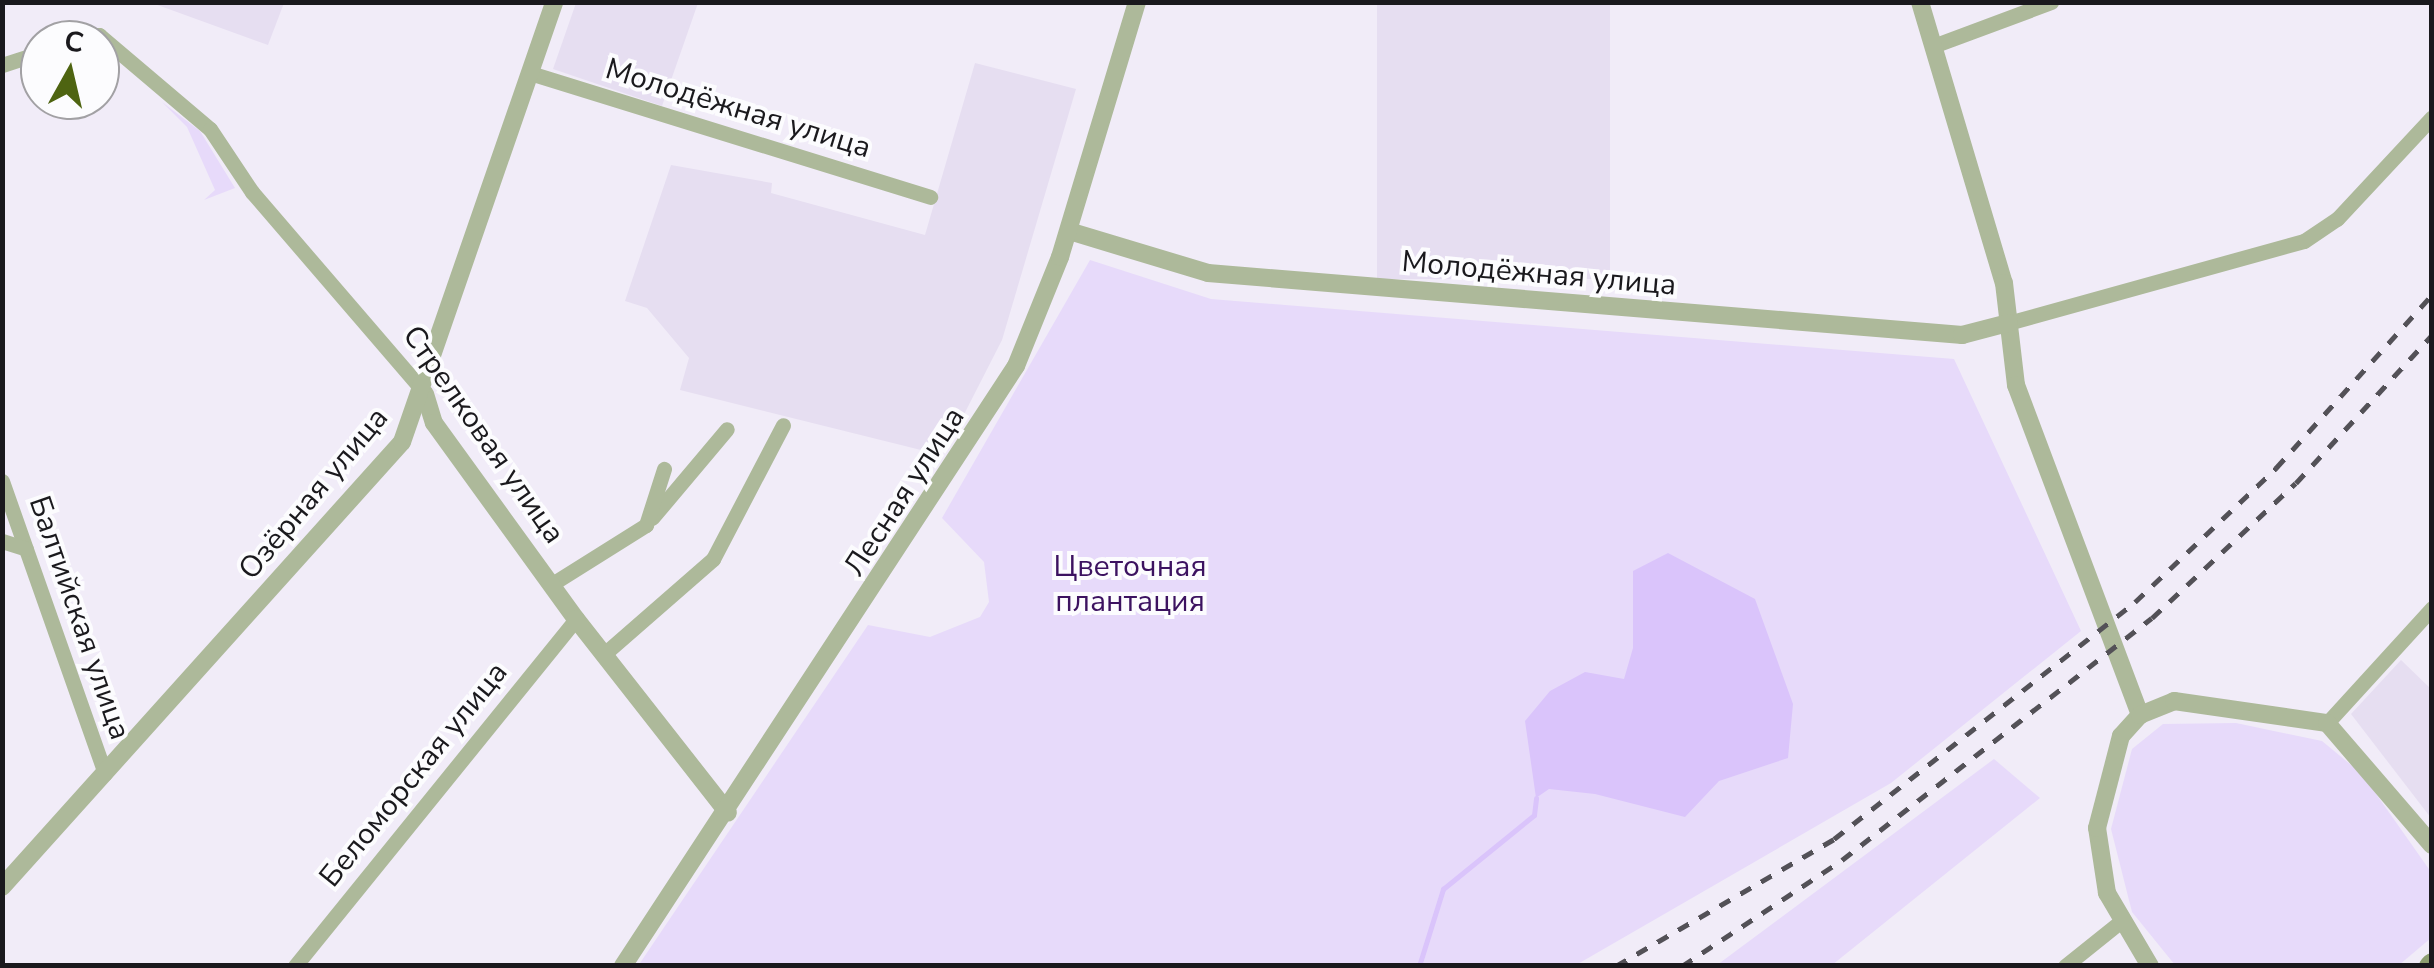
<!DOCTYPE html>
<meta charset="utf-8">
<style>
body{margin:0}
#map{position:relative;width:2434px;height:968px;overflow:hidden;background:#f1ecf8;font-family:"Nunito Sans",sans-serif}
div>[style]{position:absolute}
.built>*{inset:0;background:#e6def1;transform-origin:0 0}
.green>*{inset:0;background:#e7dafa}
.water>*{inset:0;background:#dac4fb}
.stream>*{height:5px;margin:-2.5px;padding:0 2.5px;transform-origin:2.5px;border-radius:2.5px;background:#dac4fb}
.minor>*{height:15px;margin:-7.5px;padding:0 7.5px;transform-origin:7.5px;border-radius:7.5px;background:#adb99a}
.tertiary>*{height:18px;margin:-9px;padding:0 9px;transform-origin:9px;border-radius:9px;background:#adb99a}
.secondary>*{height:20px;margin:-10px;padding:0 10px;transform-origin:10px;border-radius:10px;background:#8d9e70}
.rail>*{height:5px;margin-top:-2.5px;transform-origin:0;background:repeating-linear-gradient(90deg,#535157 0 12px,transparent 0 24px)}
span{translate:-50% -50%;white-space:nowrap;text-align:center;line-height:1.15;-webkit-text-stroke:8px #fcfcfe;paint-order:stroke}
.street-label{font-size:30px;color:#1a191d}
.park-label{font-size:30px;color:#3c1260}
.frame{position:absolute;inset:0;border:5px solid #1a191d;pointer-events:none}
.north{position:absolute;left:20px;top:20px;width:100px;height:100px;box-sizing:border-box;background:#fcfcfe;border:2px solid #a2a1a4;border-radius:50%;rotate:8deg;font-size:28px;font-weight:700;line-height:40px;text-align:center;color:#1a191d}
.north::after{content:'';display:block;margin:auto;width:35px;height:45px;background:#4e6411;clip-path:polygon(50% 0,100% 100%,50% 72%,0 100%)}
</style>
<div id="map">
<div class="built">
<div style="clip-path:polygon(152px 3px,284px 3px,268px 45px)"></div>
<div style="clip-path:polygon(576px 3px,698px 3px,662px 106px,553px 69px)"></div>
<div style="left:1377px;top:3px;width:233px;height:276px"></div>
<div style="clip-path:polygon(975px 63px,1076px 89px,1002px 340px,955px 432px,933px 431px,925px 451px,680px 390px,689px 358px,647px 308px,625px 301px,671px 165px,772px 183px,771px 193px,925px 235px)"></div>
<div style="clip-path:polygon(2401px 660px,2431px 689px,2431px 818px,2351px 714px)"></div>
</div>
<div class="green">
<div style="clip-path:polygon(162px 102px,200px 131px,235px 188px,204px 200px,215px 190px,187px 127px)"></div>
<div style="clip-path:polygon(1090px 260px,1211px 299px,1954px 359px,2081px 631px,1891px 783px,1576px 965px,638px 966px,868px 625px,930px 637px,980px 617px,989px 602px,984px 562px,942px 518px)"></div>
<div style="clip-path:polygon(2236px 723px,2322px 741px,2362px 774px,2431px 872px,2431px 938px,2399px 965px,2175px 965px,2132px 912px,2111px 829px,2132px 749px,2163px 724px)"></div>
<div style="clip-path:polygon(1994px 759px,2040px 798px,1832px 965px,1717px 965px)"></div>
</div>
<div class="water">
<div style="clip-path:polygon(1668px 553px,1755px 599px,1793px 704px,1788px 758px,1719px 781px,1685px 817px,1595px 794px,1549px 789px,1536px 798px,1525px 721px,1550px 691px,1585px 672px,1624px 679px,1633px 648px,1633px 571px)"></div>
</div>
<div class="stream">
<div style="left:1419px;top:966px;width:81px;rotate:-72.7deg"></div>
<div style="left:1443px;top:889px;width:117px;rotate:-39.1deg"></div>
<div style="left:1534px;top:815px;width:17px;rotate:-83deg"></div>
</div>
<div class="minor">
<div style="left:83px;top:40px;width:17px;rotate:-17deg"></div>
<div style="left:99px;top:35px;width:145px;rotate:40.3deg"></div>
<div style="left:210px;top:129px;width:76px;rotate:56.3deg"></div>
<div style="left:252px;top:192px;width:262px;rotate:49.3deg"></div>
<div style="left:1933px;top:46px;width:126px;rotate:-20.4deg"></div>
<div style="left:2px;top:65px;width:40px;rotate:-18deg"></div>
<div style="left:530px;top:73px;width:419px;rotate:17.2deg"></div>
<div style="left:2008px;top:323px;width:307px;rotate:-15.5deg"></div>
<div style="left:2304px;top:241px;width:40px;rotate:-34deg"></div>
<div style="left:2337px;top:219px;width:139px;rotate:-47deg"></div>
<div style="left:2px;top:481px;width:310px;rotate:70.6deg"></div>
<div style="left:652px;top:518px;width:116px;rotate:-49.9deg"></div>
<div style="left:2px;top:541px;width:25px;rotate:18deg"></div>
<div style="left:552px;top:584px;width:111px;rotate:-32.1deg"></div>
<div style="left:646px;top:525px;width:59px;rotate:-72.2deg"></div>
<div style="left:603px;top:655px;width:146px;rotate:-41.1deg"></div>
<div style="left:713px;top:559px;width:151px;rotate:-62.4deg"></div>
<div style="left:2327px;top:723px;width:156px;rotate:-47.6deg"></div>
<div style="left:295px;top:966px;width:447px;rotate:-51deg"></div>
<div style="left:2065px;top:966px;width:70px;rotate:-38.7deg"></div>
</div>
<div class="tertiary">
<div style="left:1920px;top:2px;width:293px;rotate:73.4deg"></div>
<div style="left:2004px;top:283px;width:103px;rotate:83.3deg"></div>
<div style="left:2016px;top:385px;width:353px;rotate:69.4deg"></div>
<div style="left:1069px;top:231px;width:145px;rotate:16.8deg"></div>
<div style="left:1208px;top:273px;width:757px;rotate:4.7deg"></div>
<div style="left:1962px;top:335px;width:48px;rotate:-14.6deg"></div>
<div style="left:425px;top:394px;width:30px;rotate:73deg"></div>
<div style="left:434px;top:423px;width:242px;rotate:54.1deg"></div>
<div style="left:576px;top:619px;width:246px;rotate:51.9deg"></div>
<div style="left:2px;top:887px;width:598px;rotate:-48.05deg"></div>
<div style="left:402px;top:442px;width:466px;rotate:-70.9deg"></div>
<div style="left:623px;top:966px;width:717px;rotate:-56.78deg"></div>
<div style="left:1016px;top:366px;width:118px;rotate:-68deg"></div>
<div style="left:1060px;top:257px;width:266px;rotate:-73.2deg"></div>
<div style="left:2150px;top:966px;width:85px;rotate:-120.5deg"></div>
<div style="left:2107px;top:893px;width:66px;rotate:-98.7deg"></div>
<div style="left:2097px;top:828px;width:95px;rotate:-75.4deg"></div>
<div style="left:2121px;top:736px;width:28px;rotate:-48deg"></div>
<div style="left:2140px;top:715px;width:37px;rotate:-22deg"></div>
<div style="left:2174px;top:701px;width:155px;rotate:8.2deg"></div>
<div style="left:2327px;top:723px;width:161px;rotate:49.3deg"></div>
</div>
<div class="secondary">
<div style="left:2429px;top:966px;width:4px;rotate:-45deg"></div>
</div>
<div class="rail">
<div style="left:1616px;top:966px;width:252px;rotate:-30.2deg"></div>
<div style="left:1834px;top:839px;width:383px;rotate:-38.2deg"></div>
<div style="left:2135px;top:602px;width:195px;rotate:-43.5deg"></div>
<div style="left:2276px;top:468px;width:233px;rotate:-48deg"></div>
<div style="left:1682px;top:966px;width:192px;rotate:-33.5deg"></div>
<div style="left:1842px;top:860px;width:393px;rotate:-38deg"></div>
<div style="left:2152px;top:618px;width:197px;rotate:-43.2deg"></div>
<div style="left:2296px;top:483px;width:201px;rotate:-47.4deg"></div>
</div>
<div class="street-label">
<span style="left:738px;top:109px;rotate:17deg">Молодёжная улица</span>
<span style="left:1539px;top:274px;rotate:5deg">Молодёжная улица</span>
<span style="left:483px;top:435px;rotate:55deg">Стрелковая улица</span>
<span style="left:905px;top:492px;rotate:-57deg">Лесная улица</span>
<span style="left:314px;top:494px;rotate:-50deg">Озёрная улица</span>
<span style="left:79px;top:618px;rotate:71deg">Балтийская улица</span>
<span style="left:414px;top:775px;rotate:-51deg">Беломорская улица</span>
</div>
<div class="park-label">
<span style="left:1130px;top:584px">Цветочная<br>плантация</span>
</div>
<div class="frame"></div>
<div class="north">С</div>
</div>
